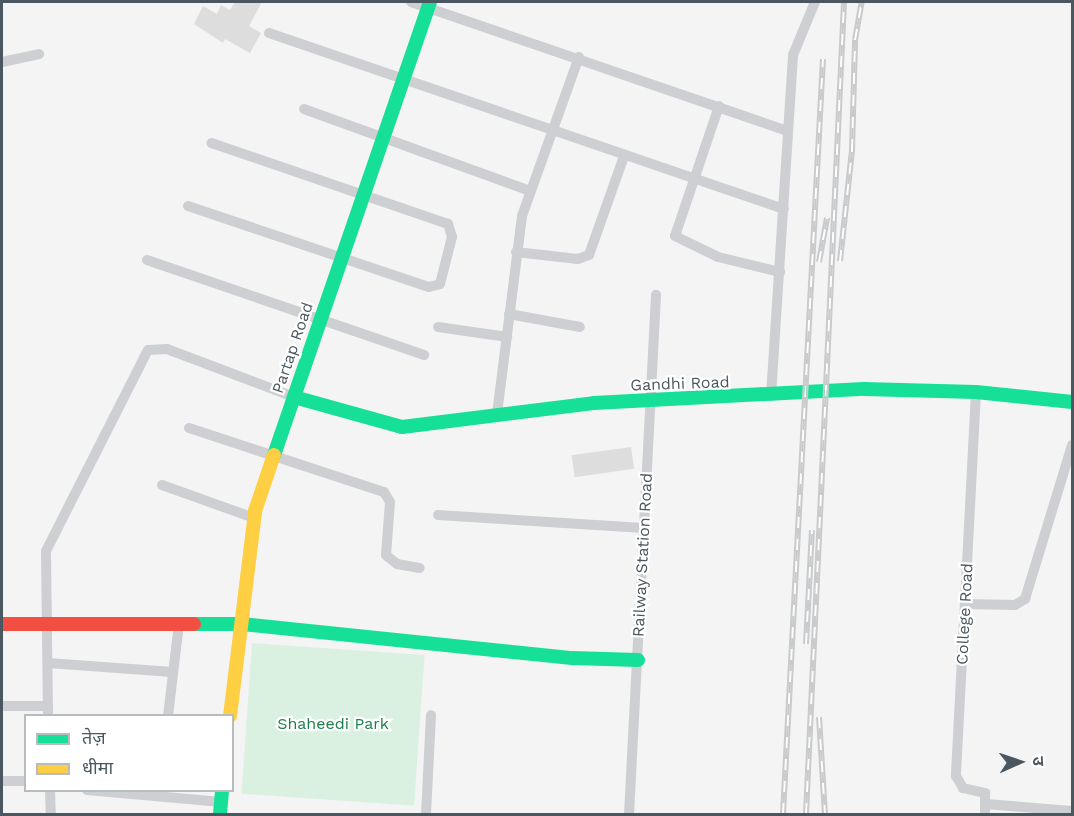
<!DOCTYPE html>
<meta charset="utf-8">
<style>
body{margin:0}
#map{position:relative;width:1074px;height:816px;overflow:hidden;background:#f4f4f4;font-family:"Work Sans","Noto Sans Devanagari",sans-serif}
div>[style]{position:absolute}
.green>*{inset:0;background:#daf1e1;transform-origin:0 0}
.building>*{inset:0;background:#ddddde;transform-origin:0 0}
.street>*{height:10px;margin:-5px;padding:0 5px;transform-origin:5px;border-radius:5px;background:#cdcfd2}
.fast>*{height:14px;margin:-7px;padding:0 7px;transform-origin:7px;border-radius:7px;background:#16e098}
.slow>*{height:14px;margin:-7px;padding:0 7px;transform-origin:7px;border-radius:7px;background:#ffcf43}
.jam>*{height:14px;margin:-7px;padding:0 7px;transform-origin:7px;border-radius:7px;background:#f24e42}
.rail>*{height:6px;margin-top:-3px;transform-origin:0;background:repeating-linear-gradient(90deg,#fff 0 11px,#c8cacc 0 22px);box-sizing:border-box;border-block:2px solid #c8cacc}
span{translate:-50% -50%;white-space:nowrap;text-align:center;line-height:1.15;-webkit-text-stroke:4.5px #fff;paint-order:stroke}
.street-label{font-size:16px;color:#4a5760}
.park-label{font-size:16px;color:#1b8148}
.frame{position:absolute;inset:0;border:3px solid #4a5760;pointer-events:none}
.legend{position:absolute;left:24px;top:714px;width:210px;height:78px;box-sizing:border-box;background:#fff;border:2px solid #b7bcbf;margin:0;padding:8px 10px;list-style:none;font-size:18px;color:#4a5760}
.legend li{display:flex;align-items:center;gap:12px;height:30px}
.legend b{width:30px;border:2px solid #b7bcbf}
.north{position:absolute;left:990px;top:732px;width:60px;height:60px;-webkit-text-stroke:4px #fff;paint-order:stroke;rotate:87deg;font-size:16px;font-weight:700;line-height:24px;text-align:center;color:#4a5760}
.north::after{content:'';display:block;margin:auto;width:21px;height:27px;background:#4a5760;clip-path:polygon(50% 0,100% 100%,50% 72%,0 100%)}
</style>
<div id="map">
<div class="green">
<div style="left:252px;top:643px;width:173px;height:151px;rotate:4deg"></div>
</div>
<div class="building">
<div style="clip-path:polygon(235px 2px,262px 2px,249px 26px,261px 33px,250px 53px,225px 39px,223px 43px,194px 24px,203px 6px,217px 14px,221px 5px,230px 10px)"></div>
<div style="left:631px;top:447px;width:22px;height:60px;rotate:82deg"></div>
</div>
<div class="street">
<div style="left:411px;top:2px;width:398px;rotate:18.9deg"></div>
<div style="left:269px;top:33px;width:544px;rotate:18.87deg"></div>
<div style="left:2px;top:62px;width:38px;rotate:-12deg"></div>
<div style="left:719px;top:106px;width:137px;rotate:108.7deg"></div>
<div style="left:675px;top:236px;width:48px;rotate:26deg"></div>
<div style="left:718px;top:257px;width:64px;rotate:13.6deg"></div>
<div style="left:304px;top:109px;width:240px;rotate:19.9deg"></div>
<div style="left:188px;top:206px;width:254px;rotate:18.6deg"></div>
<div style="left:429px;top:287px;width:11px;rotate:-15deg"></div>
<div style="left:440px;top:284px;width:49px;rotate:-75.7deg"></div>
<div style="left:452px;top:237px;width:14px;rotate:-107deg"></div>
<div style="left:448px;top:224px;width:250px;rotate:-161.1deg"></div>
<div style="left:516px;top:252px;width:62px;rotate:6.4deg"></div>
<div style="left:578px;top:259px;width:12px;rotate:-20deg"></div>
<div style="left:589px;top:255px;width:105px;rotate:-70.5deg"></div>
<div style="left:147px;top:260px;width:293px;rotate:18.9deg"></div>
<div style="left:509px;top:314px;width:72px;rotate:10.4deg"></div>
<div style="left:438px;top:327px;width:70px;rotate:8.2deg"></div>
<div style="left:976px;top:392px;width:385px;rotate:93deg"></div>
<div style="left:956px;top:776px;width:14px;rotate:60deg"></div>
<div style="left:963px;top:788px;width:23px;rotate:13deg"></div>
<div style="left:985px;top:793px;width:21px;rotate:90deg"></div>
<div style="left:771px;top:396px;width:342px;rotate:-86.3deg"></div>
<div style="left:793px;top:55px;width:57px;rotate:-67.5deg"></div>
<div style="left:497px;top:414px;width:200px;rotate:-82.8deg"></div>
<div style="left:522px;top:216px;width:169px;rotate:-70.3deg"></div>
<div style="left:189px;top:428px;width:205px;rotate:18.2deg"></div>
<div style="left:384px;top:492px;width:12px;rotate:59deg"></div>
<div style="left:390px;top:502px;width:53px;rotate:94.3deg"></div>
<div style="left:386px;top:555px;width:14px;rotate:39deg"></div>
<div style="left:397px;top:564px;width:23px;rotate:10deg"></div>
<div style="left:162px;top:485px;width:98px;rotate:19.7deg"></div>
<div style="left:438px;top:515px;width:206px;rotate:3.6deg"></div>
<div style="left:965px;top:604px;width:50px;rotate:1.1deg"></div>
<div style="left:1015px;top:605px;width:12px;rotate:-31deg"></div>
<div style="left:1025px;top:599px;width:161px;rotate:-73deg"></div>
<div style="left:48px;top:663px;width:125px;rotate:4.1deg"></div>
<div style="left:2px;top:706px;width:46px"></div>
<div style="left:48px;top:716px;width:165px;rotate:-90.7deg"></div>
<div style="left:46px;top:551px;width:225px;rotate:-63.1deg"></div>
<div style="left:148px;top:350px;width:19px;rotate:-3deg"></div>
<div style="left:167px;top:349px;width:136px;rotate:20.7deg"></div>
<div style="left:168px;top:716px;width:93px;rotate:-83.2deg"></div>
<div style="left:2px;top:781px;width:24px"></div>
<div style="left:50px;top:790px;width:24px;rotate:88deg"></div>
<div style="left:87px;top:790px;width:135px;rotate:5.1deg"></div>
<div style="left:986px;top:804px;width:86px;rotate:4.7deg"></div>
<div style="left:426px;top:814px;width:99px;rotate:-87.1deg"></div>
<div style="left:629px;top:814px;width:520px;rotate:-87.02deg"></div>
</div>
<div class="fast">
<div style="left:294px;top:397px;width:112px;rotate:15.5deg"></div>
<div style="left:402px;top:427px;width:193px;rotate:-7.1deg"></div>
<div style="left:594px;top:403px;width:270px;rotate:-3deg"></div>
<div style="left:864px;top:389px;width:112px;rotate:1.5deg"></div>
<div style="left:976px;top:392px;width:97px;rotate:5.9deg"></div>
<div style="left:274px;top:455px;width:479px;rotate:-71deg"></div>
<div style="left:194px;top:624px;width:48px"></div>
<div style="left:242px;top:624px;width:332px;rotate:5.9deg"></div>
<div style="left:572px;top:658px;width:66px;rotate:1.7deg"></div>
<div style="left:220px;top:814px;width:24px;rotate:-85deg"></div>
</div>
<div class="slow">
<div style="left:230px;top:716px;width:207px;rotate:-83deg"></div>
<div style="left:255px;top:511px;width:59px;rotate:-71.3deg"></div>
</div>
<div class="jam">
<div style="left:2px;top:624px;width:192px"></div>
</div>
<div class="rail">
<div style="left:840px;top:261px;width:112px;rotate:-83.8deg"></div>
<div style="left:852px;top:150px;width:110px;rotate:-88.4deg"></div>
<div style="left:855px;top:40px;width:39px;rotate:-80deg"></div>
<div style="left:819px;top:262px;width:45px;rotate:-79.7deg"></div>
<div style="left:806px;top:644px;width:114px;rotate:-87deg"></div>
<div style="left:819px;top:717px;width:97px;rotate:86.5deg"></div>
<div style="left:783px;top:814px;width:756px;rotate:-86.97deg"></div>
<div style="left:806px;top:814px;width:813px;rotate:-87.32deg"></div>
</div>
<div class="street-label">
<span style="left:293px;top:348px;rotate:-71deg">Partap Road</span>
<span style="left:680px;top:384px;rotate:-2deg">Gandhi Road</span>
<span style="left:643px;top:555px;rotate:-87deg">Railway Station Road</span>
<span style="left:965px;top:614px;rotate:-87deg">College Road</span>
</div>
<div class="park-label">
<span style="left:333px;top:724px">Shaheedi Park</span>
</div>
<div class="frame"></div>
<ul class="legend">
<li><b style="height:8px;background:#16e098"></b>तेज़</li>
<li><b style="height:8px;background:#ffcf43"></b>धीमा</li>
</ul>
<div class="north">उ</div>
</div>
